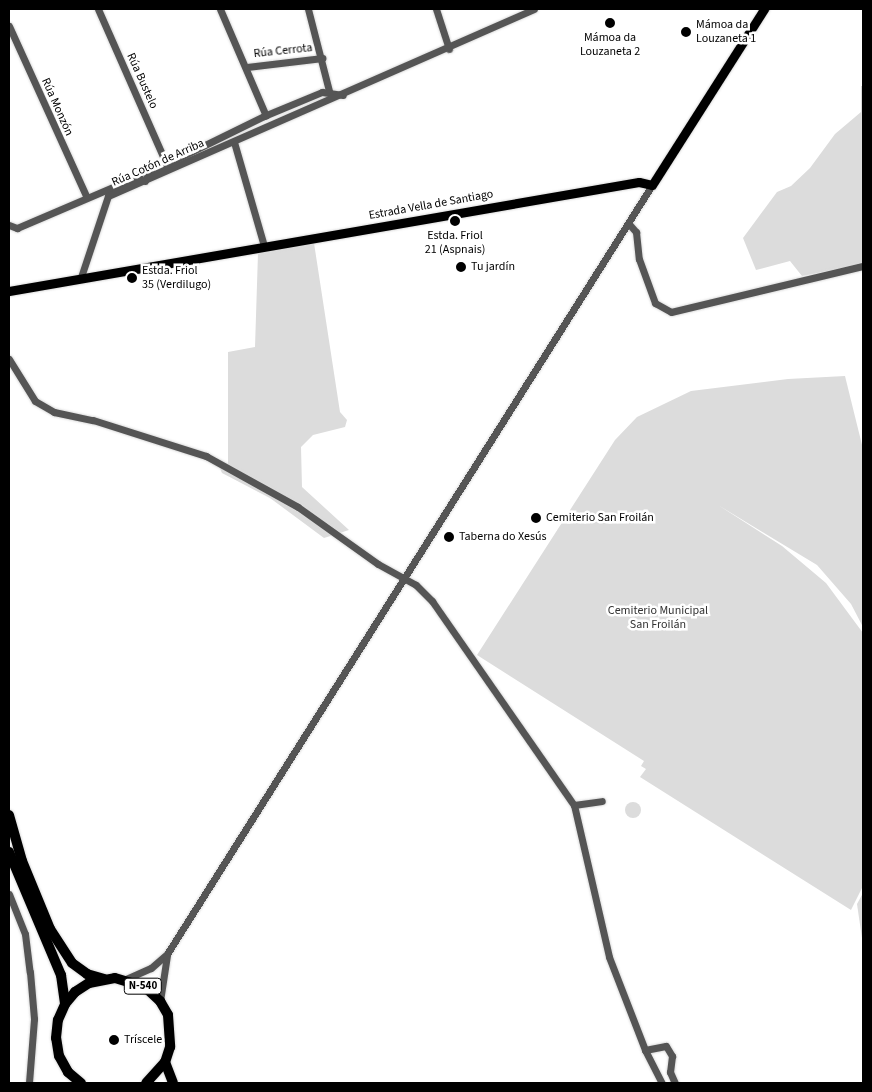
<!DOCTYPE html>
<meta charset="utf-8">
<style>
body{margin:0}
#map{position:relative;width:872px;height:1092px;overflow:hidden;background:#fff;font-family:"Source Sans 3",sans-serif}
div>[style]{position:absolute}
.green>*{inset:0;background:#dcdcdc}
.round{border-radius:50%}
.roads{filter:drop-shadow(0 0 1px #dbdbdb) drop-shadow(0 0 1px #dbdbdb)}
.minor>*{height:7px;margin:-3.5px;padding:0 3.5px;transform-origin:3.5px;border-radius:3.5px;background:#555}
.major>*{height:9px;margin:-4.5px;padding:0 4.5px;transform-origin:4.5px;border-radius:4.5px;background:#000}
.highway>*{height:10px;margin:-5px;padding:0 5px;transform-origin:5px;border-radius:5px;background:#000}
.dots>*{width:14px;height:14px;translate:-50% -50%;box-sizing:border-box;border:2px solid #fff;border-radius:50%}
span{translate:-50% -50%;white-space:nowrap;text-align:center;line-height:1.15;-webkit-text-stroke:5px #fff;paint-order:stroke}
.shield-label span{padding:1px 4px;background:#fff;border:1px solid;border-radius:4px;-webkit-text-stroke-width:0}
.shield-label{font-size:11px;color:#000;font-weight:700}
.poi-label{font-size:12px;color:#000}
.left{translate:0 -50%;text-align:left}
.street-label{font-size:12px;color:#000}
.park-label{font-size:12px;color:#333}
.frame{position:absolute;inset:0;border:10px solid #000;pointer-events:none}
</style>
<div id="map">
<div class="green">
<div style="clip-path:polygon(861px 86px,863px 86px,863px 264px,802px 276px,790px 261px,756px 270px,743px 238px,777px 192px,791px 186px,810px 168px,835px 134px,861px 112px)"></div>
<div style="clip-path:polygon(314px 243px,340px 412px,347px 420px,345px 427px,313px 435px,301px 447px,302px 487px,349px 530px,324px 538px,270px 498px,222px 473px,218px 464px,228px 465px,228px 352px,255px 347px,258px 253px)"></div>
<div style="clip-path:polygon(845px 376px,863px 449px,863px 627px,851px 604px,817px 565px,718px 505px,782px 546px,826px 583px,863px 633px,863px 886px,851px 910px,640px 777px,646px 769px,641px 766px,644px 761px,477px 655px,615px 440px,637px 417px,691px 391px,788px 379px)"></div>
<div class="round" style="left:625px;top:802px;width:16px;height:16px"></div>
<div style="clip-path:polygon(863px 893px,863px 945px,857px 904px)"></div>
</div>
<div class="roads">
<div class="minor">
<div style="left:98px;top:9px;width:168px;rotate:66.2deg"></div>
<div style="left:166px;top:163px;width:3px;rotate:162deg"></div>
<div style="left:220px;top:9px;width:116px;rotate:66.7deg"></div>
<div style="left:308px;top:9px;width:85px;rotate:75.6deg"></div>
<div style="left:436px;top:9px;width:42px;rotate:72deg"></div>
<div style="left:9px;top:26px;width:187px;rotate:65.6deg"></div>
<div style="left:247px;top:67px;width:76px;rotate:-6.8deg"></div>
<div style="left:234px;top:142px;width:108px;rotate:73.9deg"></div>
<div style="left:137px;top:174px;width:14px;rotate:-21deg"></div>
<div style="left:145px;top:181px;width:9px;rotate:-69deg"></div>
<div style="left:148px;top:173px;width:129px;rotate:-26.2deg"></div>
<div style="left:264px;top:116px;width:63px;rotate:-22.5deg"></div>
<div style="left:322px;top:92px;width:21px;rotate:8deg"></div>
<div style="left:629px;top:224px;width:11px;rotate:49deg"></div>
<div style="left:636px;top:232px;width:27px;rotate:84deg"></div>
<div style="left:639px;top:259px;width:47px;rotate:70deg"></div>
<div style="left:655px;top:303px;width:18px;rotate:29deg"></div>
<div style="left:671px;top:312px;width:197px;rotate:-13.5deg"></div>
<div style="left:9px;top:225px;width:9px;rotate:21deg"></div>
<div style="left:17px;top:228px;width:133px;rotate:-23.1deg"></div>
<div style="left:81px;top:277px;width:85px;rotate:-71.6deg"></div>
<div style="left:108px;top:196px;width:465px;rotate:-23.7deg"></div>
<div style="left:9px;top:359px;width:49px;rotate:58.2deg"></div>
<div style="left:35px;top:401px;width:22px;rotate:30deg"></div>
<div style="left:54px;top:412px;width:40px;rotate:12deg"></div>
<div style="left:93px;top:420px;width:119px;rotate:17.7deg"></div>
<div style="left:206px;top:456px;width:105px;rotate:29deg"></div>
<div style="left:298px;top:507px;width:98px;rotate:35.5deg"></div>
<div style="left:378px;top:564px;width:43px;rotate:28.9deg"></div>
<div style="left:416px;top:585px;width:23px;rotate:45deg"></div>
<div style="left:432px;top:601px;width:249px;rotate:55.2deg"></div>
<div style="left:574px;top:805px;width:156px;rotate:77deg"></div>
<div style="left:609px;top:957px;width:100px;rotate:68.8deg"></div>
<div style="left:645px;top:1050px;width:37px;rotate:63deg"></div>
<div style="left:574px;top:805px;width:28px;rotate:-8deg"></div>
<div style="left:9px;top:894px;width:43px;rotate:68.2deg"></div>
<div style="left:25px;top:934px;width:38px;rotate:83deg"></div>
<div style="left:30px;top:972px;width:47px;rotate:85.1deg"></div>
<div style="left:34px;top:1019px;width:64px;rotate:94.5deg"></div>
<div style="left:126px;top:979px;width:27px;rotate:-24deg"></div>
<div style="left:151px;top:968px;width:21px;rotate:-41deg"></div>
<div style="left:167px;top:954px;width:909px;rotate:-57.76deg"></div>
<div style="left:160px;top:1001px;width:47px;rotate:-81.3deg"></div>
<div style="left:645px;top:1050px;width:21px;rotate:-11deg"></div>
<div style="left:666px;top:1046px;width:12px;rotate:59deg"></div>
<div style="left:672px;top:1056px;width:16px;rotate:97deg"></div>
<div style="left:670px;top:1072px;width:12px;rotate:66deg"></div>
</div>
<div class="major">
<div style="left:9px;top:291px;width:639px;rotate:-9.82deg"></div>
<div style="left:639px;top:182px;width:13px;rotate:13deg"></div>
<div style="left:652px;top:185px;width:209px;rotate:-57.5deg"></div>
</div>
<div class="highway">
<div style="left:9px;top:815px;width:48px;rotate:74.2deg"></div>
<div style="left:22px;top:861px;width:74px;rotate:67.6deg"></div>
<div style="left:50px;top:929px;width:40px;rotate:57.1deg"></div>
<div style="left:72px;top:963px;width:19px;rotate:36deg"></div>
<div style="left:87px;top:974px;width:18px;rotate:16deg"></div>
<div style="left:9px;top:852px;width:134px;rotate:67.1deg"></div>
<div style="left:61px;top:975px;width:29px;rotate:82deg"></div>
<div style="left:165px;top:1062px;width:22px;rotate:69deg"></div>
<div style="left:81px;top:1083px;width:17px;rotate:-140deg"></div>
<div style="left:68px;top:1072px;width:18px;rotate:-119deg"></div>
<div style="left:59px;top:1056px;width:18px;rotate:-99deg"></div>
<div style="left:56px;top:1038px;width:18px;rotate:-84deg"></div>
<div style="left:58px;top:1020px;width:17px;rotate:-66deg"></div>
<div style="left:65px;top:1004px;width:16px;rotate:-50deg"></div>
<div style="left:75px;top:992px;width:17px;rotate:-33deg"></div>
<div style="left:89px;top:983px;width:26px;rotate:-11deg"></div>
<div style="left:115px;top:978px;width:31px;rotate:17deg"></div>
<div style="left:145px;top:987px;width:21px;rotate:43deg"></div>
<div style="left:160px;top:1001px;width:16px;rotate:60deg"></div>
<div style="left:168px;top:1015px;width:32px;rotate:86deg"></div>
<div style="left:170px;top:1047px;width:16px;rotate:108deg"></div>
<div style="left:165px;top:1062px;width:28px;rotate:132deg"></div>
</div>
</div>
<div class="dots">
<div style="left:610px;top:23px;background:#000"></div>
<div style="left:686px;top:32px;background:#000"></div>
<div style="left:455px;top:221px;background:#000"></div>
<div style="left:461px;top:267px;background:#000"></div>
<div style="left:132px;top:278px;background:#000"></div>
<div style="left:536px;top:518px;background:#000"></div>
<div style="left:449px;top:537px;background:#000"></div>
<div style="left:114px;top:1040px;background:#000"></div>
</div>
<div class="shield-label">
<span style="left:143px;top:986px">N-540</span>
</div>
<div class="poi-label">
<span class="left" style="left:696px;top:32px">Mámoa da<br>Louzaneta 1</span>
<span style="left:610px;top:45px">Mámoa da<br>Louzaneta 2</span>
<span style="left:455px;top:243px">Estda. Friol<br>21 (Aspnais)</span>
<span class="left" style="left:471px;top:267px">Tu jardín</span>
<span class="left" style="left:142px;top:278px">Estda. Friol<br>35 (Verdilugo)</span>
<span class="left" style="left:546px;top:518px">Cemiterio San Froilán</span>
<span class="left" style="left:459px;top:537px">Taberna do Xesús</span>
<span class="left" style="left:124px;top:1040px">Tríscele</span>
</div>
<div class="street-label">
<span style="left:283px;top:51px;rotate:-6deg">Rúa Cerrota</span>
<span style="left:142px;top:81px;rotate:66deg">Rúa Bustelo</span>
<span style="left:57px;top:107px;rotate:66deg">Rúa Monzón</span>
<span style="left:158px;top:163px;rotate:-24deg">Rúa Cotón de Arriba</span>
<span style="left:431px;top:205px;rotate:-10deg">Estrada Vella de Santiago</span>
</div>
<div class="park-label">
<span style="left:658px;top:618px">Cemiterio Municipal<br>San Froilán</span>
</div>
<div class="frame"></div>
</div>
